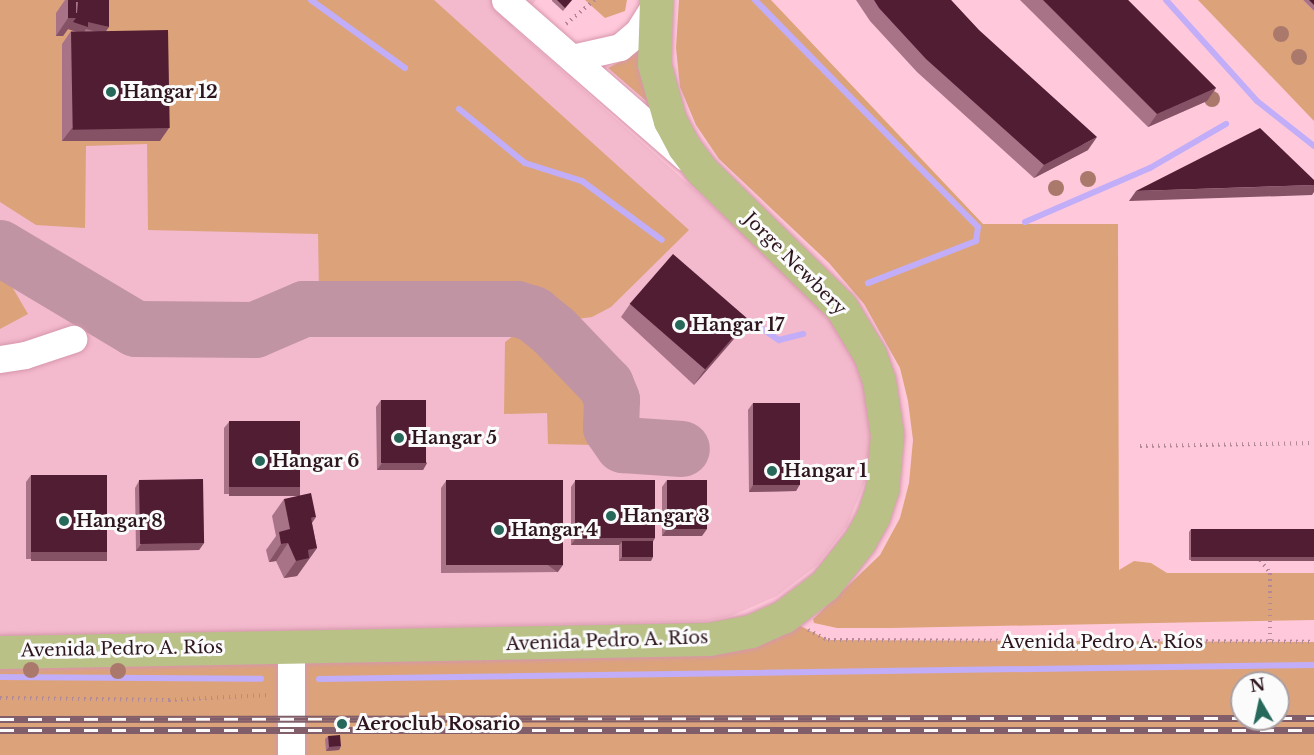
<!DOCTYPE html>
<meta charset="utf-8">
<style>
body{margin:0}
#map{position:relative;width:1314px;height:755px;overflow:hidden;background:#ffc9db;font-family:"Libre Baskerville",serif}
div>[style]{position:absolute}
.built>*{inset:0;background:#f3b9cc}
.green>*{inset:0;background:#dca37b}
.stream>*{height:6px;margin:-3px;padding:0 3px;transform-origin:3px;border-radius:3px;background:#c2aef8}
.taxiway>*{height:56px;margin:-28px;padding:0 28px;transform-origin:28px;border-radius:28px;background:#c094a3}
.path>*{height:4px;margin-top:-2px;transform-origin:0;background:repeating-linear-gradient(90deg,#b38897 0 1.5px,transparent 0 6px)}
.roads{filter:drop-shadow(0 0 2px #d696ad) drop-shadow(0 0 2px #d696ad)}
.minor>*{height:27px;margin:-13.5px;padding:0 13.5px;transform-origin:13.5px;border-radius:13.5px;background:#fff}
.major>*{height:33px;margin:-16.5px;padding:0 16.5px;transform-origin:16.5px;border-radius:16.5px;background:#b9c187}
.rail>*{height:7px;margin-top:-3.5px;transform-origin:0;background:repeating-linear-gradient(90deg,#fbfbfb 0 14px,#825e6b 0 28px);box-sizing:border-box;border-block:2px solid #825e6b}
.trees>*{width:16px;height:16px;margin:-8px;border-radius:50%;background:#aa796c}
.wall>*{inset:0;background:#a87387}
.shaded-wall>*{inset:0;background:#845165;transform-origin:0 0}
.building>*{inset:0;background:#501d33;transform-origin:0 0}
.dots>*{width:16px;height:16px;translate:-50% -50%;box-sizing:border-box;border:3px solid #fbfbfb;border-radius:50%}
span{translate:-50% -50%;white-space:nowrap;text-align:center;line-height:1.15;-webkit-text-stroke:6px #fbfbfb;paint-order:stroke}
.poi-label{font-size:18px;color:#2e161f;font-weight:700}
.left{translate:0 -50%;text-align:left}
.street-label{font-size:18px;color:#2e161f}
.north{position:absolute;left:1230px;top:671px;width:60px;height:60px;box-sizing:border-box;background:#fbfbfb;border:2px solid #a99fa3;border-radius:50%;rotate:351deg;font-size:16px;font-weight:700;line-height:24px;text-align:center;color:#2e161f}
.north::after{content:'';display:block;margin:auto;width:21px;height:27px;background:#26695b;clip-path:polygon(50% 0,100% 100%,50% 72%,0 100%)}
</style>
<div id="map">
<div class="built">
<div style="clip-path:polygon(0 0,536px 0,513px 27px,832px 313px,865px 380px,872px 430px,866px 479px,847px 526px,816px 566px,777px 596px,731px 616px,706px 621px,0 637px)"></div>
</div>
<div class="green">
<div style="clip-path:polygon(0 0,434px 0,689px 230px,611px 307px,592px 317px,577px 319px,564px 317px,533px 295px,319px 292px,318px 234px,148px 230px,147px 144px,86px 146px,85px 228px,36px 225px,0 202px)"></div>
<div style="clip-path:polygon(585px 0,627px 0,625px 11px,605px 18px)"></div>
<div style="clip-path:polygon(679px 0,771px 0,983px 224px,1118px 224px,1119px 570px,1134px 561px,1151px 563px,1167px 573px,1314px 573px,1314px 620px,891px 628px,837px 628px,814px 623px,813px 619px,880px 555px,900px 518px,909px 483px,913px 440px,908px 401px,900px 368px,864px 304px,829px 263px,719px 159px,696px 125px,680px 87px,676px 48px)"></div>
<div style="clip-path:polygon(1198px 0,1303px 0,1314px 11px,1314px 121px)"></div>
<div style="clip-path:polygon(640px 51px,652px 106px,608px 68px)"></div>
<div style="clip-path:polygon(0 266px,28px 314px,0 329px)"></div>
<div style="clip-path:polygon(518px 332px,533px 335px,595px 398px,594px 445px,548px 444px,547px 413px,504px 414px,505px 342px)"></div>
<div style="clip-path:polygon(evenodd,783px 617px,828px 640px,1314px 642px,1314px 755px,0 755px,0 652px,665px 642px,783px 617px,1242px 683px,1278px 683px,1278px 719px,1242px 719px,1242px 683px)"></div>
</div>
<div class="stream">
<div style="left:311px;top:0;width:116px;rotate:35.9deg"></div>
<div style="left:755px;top:0;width:318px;rotate:45.5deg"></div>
<div style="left:978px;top:227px;width:14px;rotate:98deg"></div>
<div style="left:976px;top:241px;width:116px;rotate:158.7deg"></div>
<div style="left:1166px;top:0;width:136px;rotate:48deg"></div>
<div style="left:1257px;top:101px;width:73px;rotate:38.3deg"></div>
<div style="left:459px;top:109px;width:85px;rotate:39.3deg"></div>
<div style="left:525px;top:163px;width:60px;rotate:17.5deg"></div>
<div style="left:582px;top:181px;width:99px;rotate:36.4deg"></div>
<div style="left:1025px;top:222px;width:136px;rotate:-23.4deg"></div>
<div style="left:1150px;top:168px;width:88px;rotate:-30.1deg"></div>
<div style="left:755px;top:324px;width:29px;rotate:34deg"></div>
<div style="left:779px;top:340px;width:25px;rotate:-14deg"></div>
<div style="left:0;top:677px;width:261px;rotate:0.4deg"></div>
<div style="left:319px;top:679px;width:995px;rotate:-0.81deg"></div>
</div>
<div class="taxiway">
<div style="left:0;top:248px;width:158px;rotate:30.8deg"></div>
<div style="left:136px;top:329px;width:119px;rotate:0.5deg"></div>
<div style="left:255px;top:330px;width:53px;rotate:-23.2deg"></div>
<div style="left:304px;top:309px;width:213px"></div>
<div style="left:517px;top:309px;width:17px;rotate:17deg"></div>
<div style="left:533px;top:314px;width:27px;rotate:39deg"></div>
<div style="left:554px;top:331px;width:75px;rotate:46.1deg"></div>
<div style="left:606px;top:385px;width:16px;rotate:68deg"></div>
<div style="left:612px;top:400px;width:28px;rotate:92deg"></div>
<div style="left:611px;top:428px;width:21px;rotate:55deg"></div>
<div style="left:623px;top:445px;width:59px;rotate:3.9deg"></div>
</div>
<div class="path">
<div style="left:566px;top:24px;width:38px;rotate:-40deg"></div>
<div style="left:1140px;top:446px;width:174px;rotate:-1deg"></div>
<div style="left:1260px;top:560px;width:16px;rotate:52deg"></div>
<div style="left:1270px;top:573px;width:69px;rotate:90deg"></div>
<div style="left:808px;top:630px;width:22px;rotate:27deg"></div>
<div style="left:828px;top:640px;width:486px;rotate:0.2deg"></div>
<div style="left:0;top:698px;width:169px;rotate:0.7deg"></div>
<div style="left:169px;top:700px;width:100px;rotate:-2.9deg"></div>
</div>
<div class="roads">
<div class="minor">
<div style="left:505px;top:0;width:239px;rotate:41.1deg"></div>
<div style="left:572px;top:58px;width:49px;rotate:-12.9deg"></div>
<div style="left:620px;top:47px;width:23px;rotate:-40deg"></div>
<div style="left:638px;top:32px;width:32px;rotate:-58deg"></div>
<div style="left:0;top:359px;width:25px;rotate:-9deg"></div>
<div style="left:25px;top:355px;width:51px;rotate:-18.4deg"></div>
<div style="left:291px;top:646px;width:109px;rotate:90deg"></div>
</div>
<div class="major">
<div style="left:0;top:652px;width:709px;rotate:-1.05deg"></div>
<div style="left:709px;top:639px;width:43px;rotate:-10.8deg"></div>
<div style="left:751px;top:631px;width:35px;rotate:-24deg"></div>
<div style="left:783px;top:617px;width:53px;rotate:-37.3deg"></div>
<div style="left:825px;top:585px;width:55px;rotate:-51.7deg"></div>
<div style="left:859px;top:542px;width:29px;rotate:-61deg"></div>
<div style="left:873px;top:517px;width:28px;rotate:-72deg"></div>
<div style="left:882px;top:490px;width:55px;rotate:-84.8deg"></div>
<div style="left:887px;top:435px;width:55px;rotate:-98.4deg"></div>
<div style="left:879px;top:381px;width:28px;rotate:-109deg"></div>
<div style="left:870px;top:355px;width:56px;rotate:-121.1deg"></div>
<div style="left:841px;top:307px;width:194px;rotate:-135.6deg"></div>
<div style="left:702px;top:171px;width:30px;rotate:-127deg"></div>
<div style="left:684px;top:147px;width:30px;rotate:-118deg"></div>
<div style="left:670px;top:121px;width:59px;rotate:-105.7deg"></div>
<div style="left:654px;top:64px;width:64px;rotate:-88.2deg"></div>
</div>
</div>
<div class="rail">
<div style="left:1278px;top:718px;width:36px"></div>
<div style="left:0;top:719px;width:1242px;rotate:-0.05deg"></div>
<div style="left:0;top:730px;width:1314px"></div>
</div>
<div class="trees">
<div style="left:1281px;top:34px"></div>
<div style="left:1299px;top:57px"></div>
<div style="left:1212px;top:99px"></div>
<div style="left:1088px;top:179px"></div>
<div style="left:1056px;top:188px"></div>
<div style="left:31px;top:670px"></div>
<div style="left:118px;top:671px"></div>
</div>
<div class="wall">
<div style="clip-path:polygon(65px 0,109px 0,106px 31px,160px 141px,62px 141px,62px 44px,71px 31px,74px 31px,68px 29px,63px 36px,56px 36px,56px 13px)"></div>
<div style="clip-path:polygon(552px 0,572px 0,563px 11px,552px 1px)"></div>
<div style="clip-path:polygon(856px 0,951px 0,1088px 150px,1034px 178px,917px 72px,870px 21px)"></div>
<div style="clip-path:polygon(1020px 0,1128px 0,1216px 88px,1207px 101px,1148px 127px)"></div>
<div style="clip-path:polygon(1303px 0,1314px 0,1314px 11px)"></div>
<div style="clip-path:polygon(630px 304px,739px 333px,694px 385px,621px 317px)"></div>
<div style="clip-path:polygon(381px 400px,427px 463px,423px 470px,377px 470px,376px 407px)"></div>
<div style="clip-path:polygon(753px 403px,800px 484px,796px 491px,749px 492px,748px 410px)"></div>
<div style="clip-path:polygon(229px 422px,295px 494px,224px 494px,224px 428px)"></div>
<div style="clip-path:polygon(31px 475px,107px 552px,102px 559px,26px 559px,26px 482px)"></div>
<div style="clip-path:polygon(667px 480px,702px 536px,662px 536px,662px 487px)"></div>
<div style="clip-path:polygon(139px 481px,204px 543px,199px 550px,136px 551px,135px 488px)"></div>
<div style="clip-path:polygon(446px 481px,558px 572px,441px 573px,441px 488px)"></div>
<div style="clip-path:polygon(575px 481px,653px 541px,651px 561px,619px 561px,619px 545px,571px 545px,571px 487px)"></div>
<div style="clip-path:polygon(284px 499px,312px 524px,317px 548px,297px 576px,284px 578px,276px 561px,269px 562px,266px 550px,276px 536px,272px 516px)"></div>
<div style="clip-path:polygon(1191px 529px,1314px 529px,1314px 560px,1189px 560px,1189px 532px)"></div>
<div style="clip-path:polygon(328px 736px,341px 746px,339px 750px,326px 751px,325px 739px)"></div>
</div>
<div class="shaded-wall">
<div style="clip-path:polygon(68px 18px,76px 18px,109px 27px,104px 34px,86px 29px,83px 34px,68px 29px,63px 36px,56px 36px)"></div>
<div style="clip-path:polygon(1216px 88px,1207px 101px,1148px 127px,1157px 114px)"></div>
<div style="clip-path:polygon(72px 128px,169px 128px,160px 141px,62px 141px)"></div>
<div style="clip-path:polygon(1097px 137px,1088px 150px,1034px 178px,1044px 165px)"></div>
<div style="clip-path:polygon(1314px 185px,1314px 192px,1312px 195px,1129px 201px,1136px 191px)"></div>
<div style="clip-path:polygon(748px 320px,739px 333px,694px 385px,703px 372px)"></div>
<div style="clip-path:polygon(382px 463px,427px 463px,423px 470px,377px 470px)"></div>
<div style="clip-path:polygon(800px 484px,796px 491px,749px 492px,753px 485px)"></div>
<div style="left:229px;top:487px;width:71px;height:9px"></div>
<div style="clip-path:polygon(316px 517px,304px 535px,311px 518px)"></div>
<div style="clip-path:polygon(667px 529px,707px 529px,702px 536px,662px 536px)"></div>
<div style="clip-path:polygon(576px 538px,655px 538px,651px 545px,622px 542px,619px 545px,571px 545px)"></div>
<div style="clip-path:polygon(204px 543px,199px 550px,136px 551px,141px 544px)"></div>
<div style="clip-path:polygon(288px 543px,276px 561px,269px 562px,281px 544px)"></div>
<div style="clip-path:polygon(317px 548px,297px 576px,284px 578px,296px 561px,308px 550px)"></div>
<div style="left:31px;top:552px;width:76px;height:9px"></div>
<div style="clip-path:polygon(622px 557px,653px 557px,651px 561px,619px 561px)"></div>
<div style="left:1191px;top:557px;width:123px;height:4px"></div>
<div style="left:563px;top:565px;width:9px;height:117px;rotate:126deg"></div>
<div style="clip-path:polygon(341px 746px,339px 750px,326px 751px,329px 747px)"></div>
</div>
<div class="building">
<div style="left:68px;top:0;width:8px;height:18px"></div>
<div style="clip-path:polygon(76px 0,109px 0,109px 27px,88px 22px,88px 27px,73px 22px,76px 18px,76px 13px,77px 13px,78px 2px,76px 2px)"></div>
<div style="clip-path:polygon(557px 0,572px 0,565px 8px)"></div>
<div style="clip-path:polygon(874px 0,951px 0,979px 30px,1097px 137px,1044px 165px,926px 59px,879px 8px)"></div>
<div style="clip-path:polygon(1043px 0,1128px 0,1216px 88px,1157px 114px)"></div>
<div style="clip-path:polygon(1309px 0,1314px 0,1314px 5px)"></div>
<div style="left:168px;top:30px;width:98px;height:97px;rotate:89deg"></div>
<div style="clip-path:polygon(1260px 128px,1314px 180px,1314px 185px,1136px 191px)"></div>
<div style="left:673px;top:254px;width:100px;height:66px;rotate:41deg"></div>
<div style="left:381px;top:400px;width:45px;height:63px"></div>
<div style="left:753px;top:403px;width:47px;height:82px"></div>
<div style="left:300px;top:421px;width:66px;height:71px;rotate:90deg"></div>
<div style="left:31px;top:475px;width:76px;height:77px"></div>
<div style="left:203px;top:479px;width:64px;height:64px;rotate:89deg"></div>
<div style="left:563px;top:480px;width:85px;height:117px;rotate:90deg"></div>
<div style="left:655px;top:480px;width:58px;height:80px;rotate:90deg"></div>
<div style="left:667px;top:480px;width:40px;height:49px"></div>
<div style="clip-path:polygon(311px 493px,316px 517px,311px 518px,317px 548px,308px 550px,309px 558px,296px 561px,288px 543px,281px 544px,279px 532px,290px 529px,284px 499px)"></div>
<div style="left:1191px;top:529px;width:123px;height:28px"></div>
<div style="left:653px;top:541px;width:16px;height:31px;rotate:90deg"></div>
<div style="left:340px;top:735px;width:11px;height:12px;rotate:85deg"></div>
</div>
<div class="dots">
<div style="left:111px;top:92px;background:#26695b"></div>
<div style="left:680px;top:325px;background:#26695b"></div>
<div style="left:399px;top:438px;background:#26695b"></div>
<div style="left:260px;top:461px;background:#26695b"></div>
<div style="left:772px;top:471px;background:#26695b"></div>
<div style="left:611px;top:516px;background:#26695b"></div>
<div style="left:64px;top:521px;background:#26695b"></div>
<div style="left:499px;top:530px;background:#26695b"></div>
<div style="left:342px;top:724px;background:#26695b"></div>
</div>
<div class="poi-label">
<span class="left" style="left:123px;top:92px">Hangar 12</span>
<span class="left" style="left:692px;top:325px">Hangar 17</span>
<span class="left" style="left:411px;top:438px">Hangar 5</span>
<span class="left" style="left:272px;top:461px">Hangar 6</span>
<span class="left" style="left:784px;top:471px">Hangar 1</span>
<span class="left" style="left:623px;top:516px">Hangar 3</span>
<span class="left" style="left:76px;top:521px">Hangar 8</span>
<span class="left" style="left:511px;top:530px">Hangar 4</span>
<span class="left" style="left:356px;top:724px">Aeroclub Rosario</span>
</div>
<div class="street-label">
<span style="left:795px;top:264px;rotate:45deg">Jorge Newbery</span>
<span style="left:607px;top:641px;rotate:-2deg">Avenida Pedro A. Ríos</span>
<span style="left:1102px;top:642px">Avenida Pedro A. Ríos</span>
<span style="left:122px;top:649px;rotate:-1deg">Avenida Pedro A. Ríos</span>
</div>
<div class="north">N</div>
</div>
